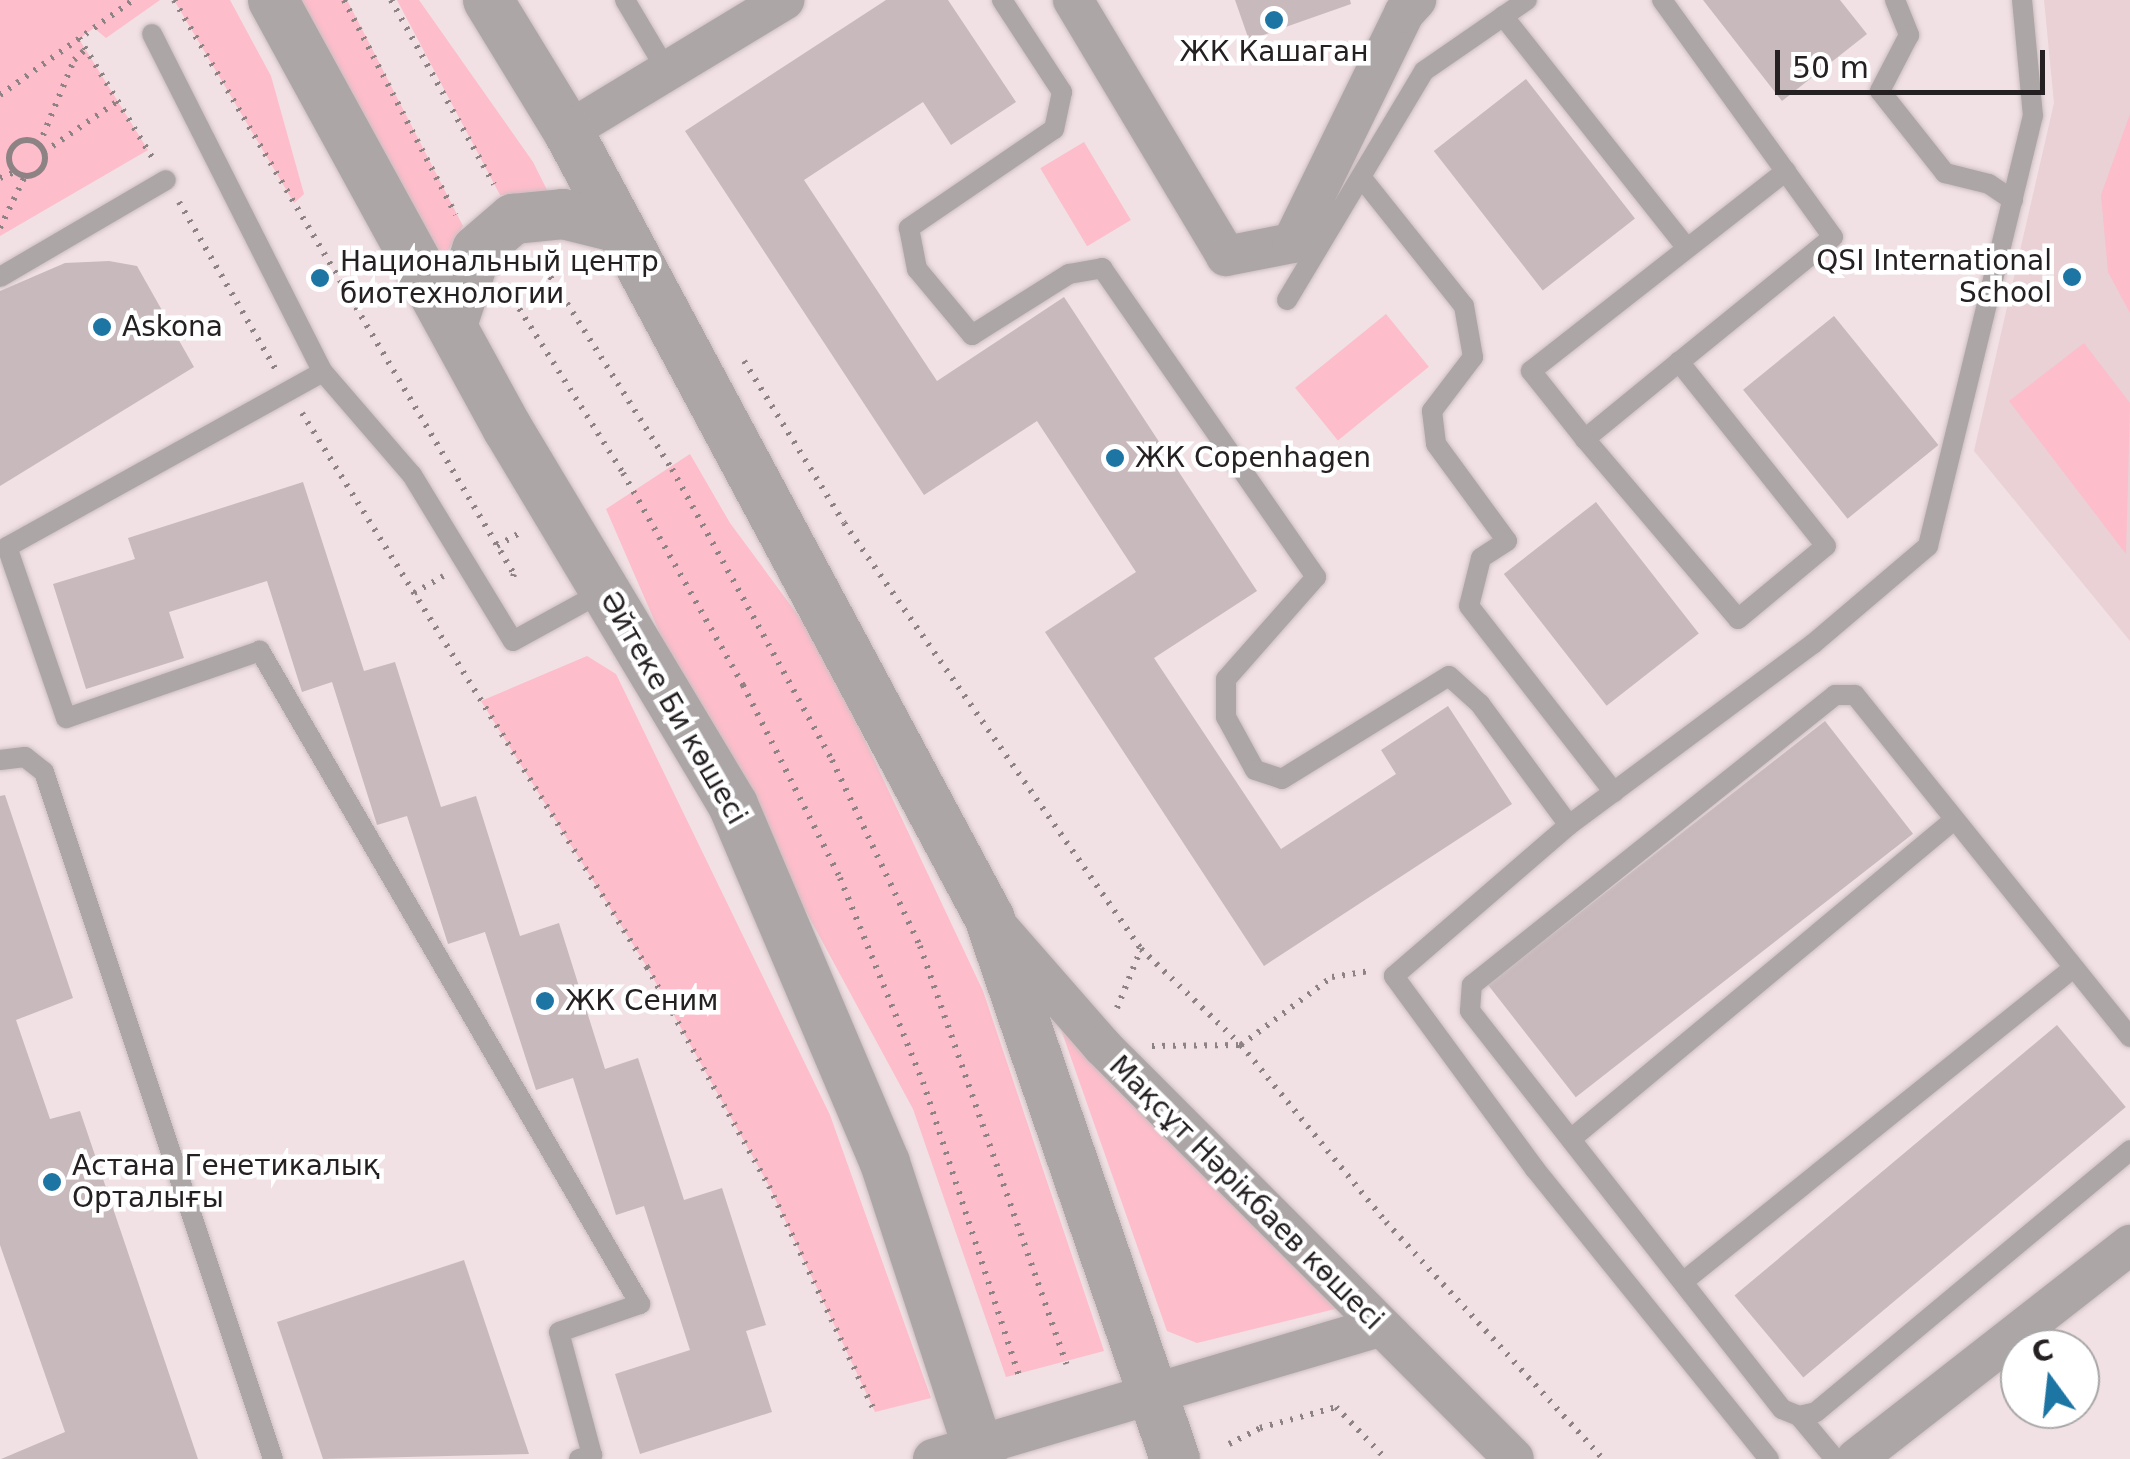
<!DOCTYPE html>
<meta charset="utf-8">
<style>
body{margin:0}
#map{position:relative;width:2130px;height:1459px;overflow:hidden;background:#f1e1e4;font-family:"DejaVu Sans",sans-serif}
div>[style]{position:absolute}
.built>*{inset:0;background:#e9d1d6}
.green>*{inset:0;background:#fdbdca;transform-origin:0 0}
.building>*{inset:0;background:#c8b9bc;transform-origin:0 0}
.path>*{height:6px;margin-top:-3px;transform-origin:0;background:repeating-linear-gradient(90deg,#8d8284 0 2.5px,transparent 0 10.5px)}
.path>.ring{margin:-3px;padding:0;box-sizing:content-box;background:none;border:6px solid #8d8284;border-radius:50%}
.roads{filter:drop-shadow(0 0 2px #ccbec1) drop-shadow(0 0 2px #ccbec1)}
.service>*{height:20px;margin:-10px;padding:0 10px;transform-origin:10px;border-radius:10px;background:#aca6a7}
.minor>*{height:40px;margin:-20px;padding:0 20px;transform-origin:20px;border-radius:20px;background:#aca6a7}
.tertiary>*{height:50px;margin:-25px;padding:0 25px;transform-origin:25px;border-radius:25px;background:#aca6a7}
.dots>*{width:28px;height:28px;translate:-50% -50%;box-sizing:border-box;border:5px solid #fff;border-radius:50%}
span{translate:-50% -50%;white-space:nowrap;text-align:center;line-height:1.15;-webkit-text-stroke:9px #fff;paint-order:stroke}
.poi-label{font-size:28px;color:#252021}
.right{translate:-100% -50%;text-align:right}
.left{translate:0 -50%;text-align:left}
.street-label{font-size:28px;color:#252021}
.north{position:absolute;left:2000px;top:1329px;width:100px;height:100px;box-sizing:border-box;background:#fff;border:2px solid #a8a6a6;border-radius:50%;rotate:345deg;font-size:28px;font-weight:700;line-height:40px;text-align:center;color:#252021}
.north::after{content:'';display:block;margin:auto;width:35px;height:45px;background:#1d75a4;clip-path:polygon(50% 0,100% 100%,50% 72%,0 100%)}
.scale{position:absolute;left:1775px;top:50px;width:270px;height:45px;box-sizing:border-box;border:5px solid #252021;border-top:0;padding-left:12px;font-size:30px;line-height:35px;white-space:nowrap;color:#252021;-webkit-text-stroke:8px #fff;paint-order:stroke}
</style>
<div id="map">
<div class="built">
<div style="clip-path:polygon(2044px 0,2130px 0,2130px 641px,1974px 451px,2054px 103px)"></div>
</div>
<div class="green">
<div style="clip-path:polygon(0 0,160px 0,106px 38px,94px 28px,79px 39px,148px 150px,0 236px)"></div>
<div style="clip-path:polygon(174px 0,230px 0,271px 76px,304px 194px,294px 203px)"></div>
<div style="clip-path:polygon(290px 0,347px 0,463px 226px,437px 269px)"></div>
<div style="clip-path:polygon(397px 0,419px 0,533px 162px,551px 198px,500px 195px)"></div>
<div style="clip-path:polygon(2130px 114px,2130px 313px,2108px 272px,2101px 195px)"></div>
<div style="left:1084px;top:142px;width:91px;height:51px;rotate:59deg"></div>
<div style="left:1386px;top:314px;width:68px;height:117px;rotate:51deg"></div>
<div style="clip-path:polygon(2084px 343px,2130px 403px,2126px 554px,2009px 401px)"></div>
<div style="clip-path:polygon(690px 454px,730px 523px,820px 645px,983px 991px,1104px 1351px,1006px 1377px,913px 1109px,678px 675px,606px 509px)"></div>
<div style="clip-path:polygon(587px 656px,616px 674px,830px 1115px,931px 1398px,875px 1412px,769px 1186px,647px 967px,481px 701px)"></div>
<div style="clip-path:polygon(1057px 1018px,1339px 1308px,1197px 1343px,1167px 1331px)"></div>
</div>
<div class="building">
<div style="clip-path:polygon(886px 0,948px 0,1016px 102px,951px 145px,923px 102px,804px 180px,937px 381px,1064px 297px,1257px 591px,1154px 658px,1281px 849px,1396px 774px,1381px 750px,1448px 706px,1512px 804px,1264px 966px,1045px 632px,1136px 572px,1037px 421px,924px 495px,685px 131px)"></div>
<div style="clip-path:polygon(1235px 0,1350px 0,1351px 4px,1249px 40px)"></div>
<div style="clip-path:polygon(1703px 0,1840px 0,1867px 34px,1782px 101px)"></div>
<div style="left:1526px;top:79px;width:177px;height:117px;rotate:52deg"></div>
<div style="clip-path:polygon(109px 261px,137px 266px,194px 367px,0 486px,0 291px,65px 263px)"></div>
<div style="left:1834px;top:316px;width:166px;height:117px;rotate:51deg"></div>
<div style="clip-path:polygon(303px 482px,364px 671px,395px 662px,441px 807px,476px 796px,520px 936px,559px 923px,605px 1069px,638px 1058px,684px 1200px,722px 1188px,766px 1325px,746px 1331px,772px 1412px,640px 1454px,615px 1374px,690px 1350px,644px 1206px,616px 1215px,573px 1078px,536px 1090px,485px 932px,448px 944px,407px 816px,377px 825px,332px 682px,302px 692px,267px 581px,169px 612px,184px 658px,86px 689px,53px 584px,135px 559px,128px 538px)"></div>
<div style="left:1596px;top:502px;width:167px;height:117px;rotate:52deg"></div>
<div style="left:1825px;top:721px;width:143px;height:428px;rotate:52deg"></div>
<div style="clip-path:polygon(5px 795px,73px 998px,16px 1020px,50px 1119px,80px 1111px,198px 1459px,1px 1459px,65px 1432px,0 1245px,0 796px)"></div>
<div style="left:2057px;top:1025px;width:107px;height:421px;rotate:50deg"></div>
<div style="clip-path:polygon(464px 1260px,529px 1454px,323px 1459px,277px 1322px)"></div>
</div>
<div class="path">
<div style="left:174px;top:0;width:667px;rotate:59.36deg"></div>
<div style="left:514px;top:574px;width:10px;rotate:107deg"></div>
<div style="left:344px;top:0;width:242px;rotate:62.5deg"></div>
<div style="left:391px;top:0;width:211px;rotate:60.8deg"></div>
<div style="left:79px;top:38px;width:140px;rotate:58.5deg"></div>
<div style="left:0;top:95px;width:163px;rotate:-35.5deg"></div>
<div class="ring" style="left:9px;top:140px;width:30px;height:30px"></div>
<div style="left:39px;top:145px;width:92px;rotate:-67.6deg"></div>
<div style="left:74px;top:60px;width:16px;rotate:-43deg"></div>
<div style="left:44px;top:152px;width:90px;rotate:-34.6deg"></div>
<div style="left:0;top:178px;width:16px;rotate:-22deg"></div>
<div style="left:179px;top:202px;width:192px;rotate:60deg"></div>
<div style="left:0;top:228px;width:58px;rotate:-64.3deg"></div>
<div style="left:539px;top:259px;width:249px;rotate:57.7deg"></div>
<div style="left:672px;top:469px;width:332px;rotate:61.2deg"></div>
<div style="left:832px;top:760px;width:206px;rotate:64.7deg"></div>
<div style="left:920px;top:946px;width:443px;rotate:70.7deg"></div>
<div style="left:508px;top:291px;width:215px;rotate:57.7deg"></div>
<div style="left:623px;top:473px;width:244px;rotate:60.5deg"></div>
<div style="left:743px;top:685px;width:216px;rotate:63.3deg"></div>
<div style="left:840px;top:878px;width:220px;rotate:67.9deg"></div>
<div style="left:923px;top:1082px;width:308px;rotate:71.9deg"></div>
<div style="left:744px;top:361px;width:190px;rotate:58.3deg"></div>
<div style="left:844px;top:523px;width:519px;rotate:55.12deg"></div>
<div style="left:1141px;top:949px;width:139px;rotate:43.8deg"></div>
<div style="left:1241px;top:1045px;width:229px;rotate:50.7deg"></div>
<div style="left:1386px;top:1222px;width:321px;rotate:47.5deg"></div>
<div style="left:302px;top:413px;width:653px;rotate:58.09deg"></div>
<div style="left:647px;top:967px;width:251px;rotate:60.9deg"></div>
<div style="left:769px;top:1186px;width:250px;rotate:64.9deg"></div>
<div style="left:497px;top:546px;width:28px;rotate:-30deg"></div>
<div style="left:414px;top:593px;width:34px;rotate:-30deg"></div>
<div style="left:1117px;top:1008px;width:64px;rotate:-67.9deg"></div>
<div style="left:1152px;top:1046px;width:89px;rotate:-0.6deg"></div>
<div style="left:1241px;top:1045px;width:114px;rotate:-36.8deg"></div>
<div style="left:1332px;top:977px;width:39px;rotate:-9deg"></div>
<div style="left:1229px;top:1444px;width:35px;rotate:-27deg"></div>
<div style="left:1260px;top:1428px;width:79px;rotate:-15.4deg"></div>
<div style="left:1336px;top:1407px;width:72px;rotate:46.1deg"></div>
</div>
<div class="roads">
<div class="service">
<div style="left:625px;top:0;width:82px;rotate:59.4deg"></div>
<div style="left:1002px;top:0;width:110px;rotate:56.9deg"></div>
<div style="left:1062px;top:92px;width:38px;rotate:102deg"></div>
<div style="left:1054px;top:129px;width:176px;rotate:145.7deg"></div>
<div style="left:909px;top:228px;width:42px;rotate:79deg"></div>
<div style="left:917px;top:269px;width:86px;rotate:50.2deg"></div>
<div style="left:972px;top:335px;width:115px;rotate:-32.2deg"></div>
<div style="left:1069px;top:274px;width:34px;rotate:-10deg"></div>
<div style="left:1102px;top:268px;width:376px;rotate:55.3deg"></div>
<div style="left:1316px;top:577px;width:136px;rotate:131.4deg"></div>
<div style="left:1226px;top:679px;width:38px;rotate:90deg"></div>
<div style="left:1226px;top:717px;width:60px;rotate:61.3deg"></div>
<div style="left:1255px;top:770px;width:28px;rotate:18deg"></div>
<div style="left:1282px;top:779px;width:196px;rotate:-31.7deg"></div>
<div style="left:1449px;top:676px;width:42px;rotate:42.1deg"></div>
<div style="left:1480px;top:704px;width:150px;rotate:53.7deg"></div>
<div style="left:1662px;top:0;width:292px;rotate:54.2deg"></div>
<div style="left:1833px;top:237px;width:198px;rotate:140.9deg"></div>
<div style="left:1679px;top:362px;width:122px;rotate:140.7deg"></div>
<div style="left:1585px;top:439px;width:236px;rotate:49.6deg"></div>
<div style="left:1738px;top:619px;width:114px;rotate:-39.7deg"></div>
<div style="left:1826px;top:546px;width:236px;rotate:-128.6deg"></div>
<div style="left:1895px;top:0;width:38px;rotate:68deg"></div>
<div style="left:1909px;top:35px;width:63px;rotate:117.4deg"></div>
<div style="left:1880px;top:91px;width:105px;rotate:51.6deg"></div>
<div style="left:1945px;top:173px;width:45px;rotate:14deg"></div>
<div style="left:1989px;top:184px;width:29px;rotate:34deg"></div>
<div style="left:1503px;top:16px;width:296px;rotate:51.6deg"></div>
<div style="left:152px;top:34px;width:379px;rotate:63.2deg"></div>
<div style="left:1361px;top:177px;width:165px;rotate:51.4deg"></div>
<div style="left:1464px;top:306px;width:52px;rotate:80deg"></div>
<div style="left:1473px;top:357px;width:68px;rotate:127.2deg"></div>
<div style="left:1432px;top:411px;width:33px;rotate:83deg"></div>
<div style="left:1436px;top:444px;width:120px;rotate:53.8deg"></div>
<div style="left:1507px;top:541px;width:31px;rotate:147deg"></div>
<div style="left:1481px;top:558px;width:49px;rotate:104deg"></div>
<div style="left:1469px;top:606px;width:236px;rotate:52.1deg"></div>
<div style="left:0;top:277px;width:192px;rotate:-30.3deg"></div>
<div style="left:1287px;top:300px;width:267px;rotate:-59.1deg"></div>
<div style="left:1424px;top:71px;width:125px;rotate:-34.6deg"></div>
<div style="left:1585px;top:439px;width:87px;rotate:-128.5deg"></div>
<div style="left:1531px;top:371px;width:324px;rotate:-38.1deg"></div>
<div style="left:0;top:760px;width:25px;rotate:-7deg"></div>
<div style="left:25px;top:757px;width:24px;rotate:38deg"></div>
<div style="left:44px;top:772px;width:724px;rotate:71.57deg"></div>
<div style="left:1571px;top:1139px;width:497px;rotate:-39.8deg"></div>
<div style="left:1684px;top:1281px;width:496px;rotate:-38.8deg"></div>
<div style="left:1799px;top:1416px;width:17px;rotate:-13deg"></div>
<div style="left:1816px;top:1412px;width:409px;rotate:-39.8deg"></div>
<div style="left:579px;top:1459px;width:14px;rotate:-17deg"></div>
<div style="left:592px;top:1455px;width:127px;rotate:-105deg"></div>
<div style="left:559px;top:1332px;width:86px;rotate:-19.1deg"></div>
<div style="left:640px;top:1304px;width:756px;rotate:-120.2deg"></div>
<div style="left:260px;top:651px;width:205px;rotate:160.9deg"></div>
<div style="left:66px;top:718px;width:181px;rotate:-109deg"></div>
<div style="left:7px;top:547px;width:361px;rotate:-29deg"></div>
<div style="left:323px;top:372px;width:136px;rotate:49.2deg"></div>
<div style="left:412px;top:475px;width:194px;rotate:58.7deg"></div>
<div style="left:513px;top:641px;width:104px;rotate:-28.8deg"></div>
<div style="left:1769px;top:1459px;width:373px;rotate:-128.9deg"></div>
<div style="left:1535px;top:1169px;width:239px;rotate:-126.2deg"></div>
<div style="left:1394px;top:976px;width:231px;rotate:-40.8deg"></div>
<div style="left:1569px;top:825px;width:304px;rotate:-36.6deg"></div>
<div style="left:1813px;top:644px;width:151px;rotate:-40.4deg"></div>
<div style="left:1928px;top:546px;width:443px;rotate:-76.3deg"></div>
<div style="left:2033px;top:116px;width:117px;rotate:-95.4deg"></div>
<div style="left:1835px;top:1459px;width:56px;rotate:-129.9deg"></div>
<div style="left:1799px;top:1416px;width:18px;rotate:-158deg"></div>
<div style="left:1782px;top:1409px;width:506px;rotate:-128.09deg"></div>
<div style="left:1470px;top:1011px;width:26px;rotate:-86deg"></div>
<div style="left:1472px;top:985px;width:465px;rotate:-38.6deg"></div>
<div style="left:1835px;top:695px;width:20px"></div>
<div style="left:1855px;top:695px;width:439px;rotate:51.2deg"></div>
</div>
<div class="minor">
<div style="left:1073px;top:0;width:298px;rotate:59.1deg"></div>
<div style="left:1226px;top:256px;width:67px;rotate:-11.1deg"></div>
<div style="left:1292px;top:243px;width:256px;rotate:-64deg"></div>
<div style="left:1404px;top:13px;width:18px;rotate:-47deg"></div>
<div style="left:568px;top:131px;width:253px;rotate:-31.2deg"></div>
<div style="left:998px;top:927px;width:158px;rotate:48.8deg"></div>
<div style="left:1102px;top:1046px;width:583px;rotate:45.07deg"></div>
<div style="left:933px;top:1459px;width:464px;rotate:-16.5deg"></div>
<div style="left:1856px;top:1459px;width:348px;rotate:-38deg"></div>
</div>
<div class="tertiary">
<div style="left:273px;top:0;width:489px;rotate:61.3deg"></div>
<div style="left:508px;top:429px;width:438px;rotate:59.1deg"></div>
<div style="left:733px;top:805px;width:389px;rotate:67deg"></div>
<div style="left:885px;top:1163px;width:311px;rotate:71.9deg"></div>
<div style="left:488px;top:0;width:153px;rotate:58.6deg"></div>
<div style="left:568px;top:131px;width:892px;rotate:61.83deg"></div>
<div style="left:989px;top:917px;width:573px;rotate:71.06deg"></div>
<div style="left:452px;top:325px;width:79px;rotate:-71.6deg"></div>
<div style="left:477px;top:250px;width:48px;rotate:-40.7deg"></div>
<div style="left:513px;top:219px;width:50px;rotate:-5.7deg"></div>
<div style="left:563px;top:214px;width:55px;rotate:13.8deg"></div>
</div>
</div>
<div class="dots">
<div style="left:1274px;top:20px;background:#1d75a4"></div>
<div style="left:2072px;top:277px;background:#1d75a4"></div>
<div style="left:320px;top:278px;background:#1d75a4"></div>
<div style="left:102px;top:327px;background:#1d75a4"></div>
<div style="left:1115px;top:458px;background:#1d75a4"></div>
<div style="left:545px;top:1001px;background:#1d75a4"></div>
<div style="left:52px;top:1182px;background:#1d75a4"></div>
</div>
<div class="poi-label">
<span style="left:1274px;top:52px">ЖК Кашаган</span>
<span class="right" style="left:2052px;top:277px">QSI International<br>School</span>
<span class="left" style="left:340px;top:278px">Национальный центр<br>биотехнологии</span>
<span class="left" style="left:122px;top:327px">Askona</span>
<span class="left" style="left:1135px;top:458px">ЖК Copenhagen</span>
<span class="left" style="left:565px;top:1001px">ЖК Сеним</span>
<span class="left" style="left:72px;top:1182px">Астана Генетикалық<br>Орталығы</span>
</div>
<div class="street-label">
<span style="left:673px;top:708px;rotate:60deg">Әйтеке Би көшесі</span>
<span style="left:1246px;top:1193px;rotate:45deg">Мақсұт Нәрікбаев көшесі</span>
</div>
<div class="north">С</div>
<div class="scale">50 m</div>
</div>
